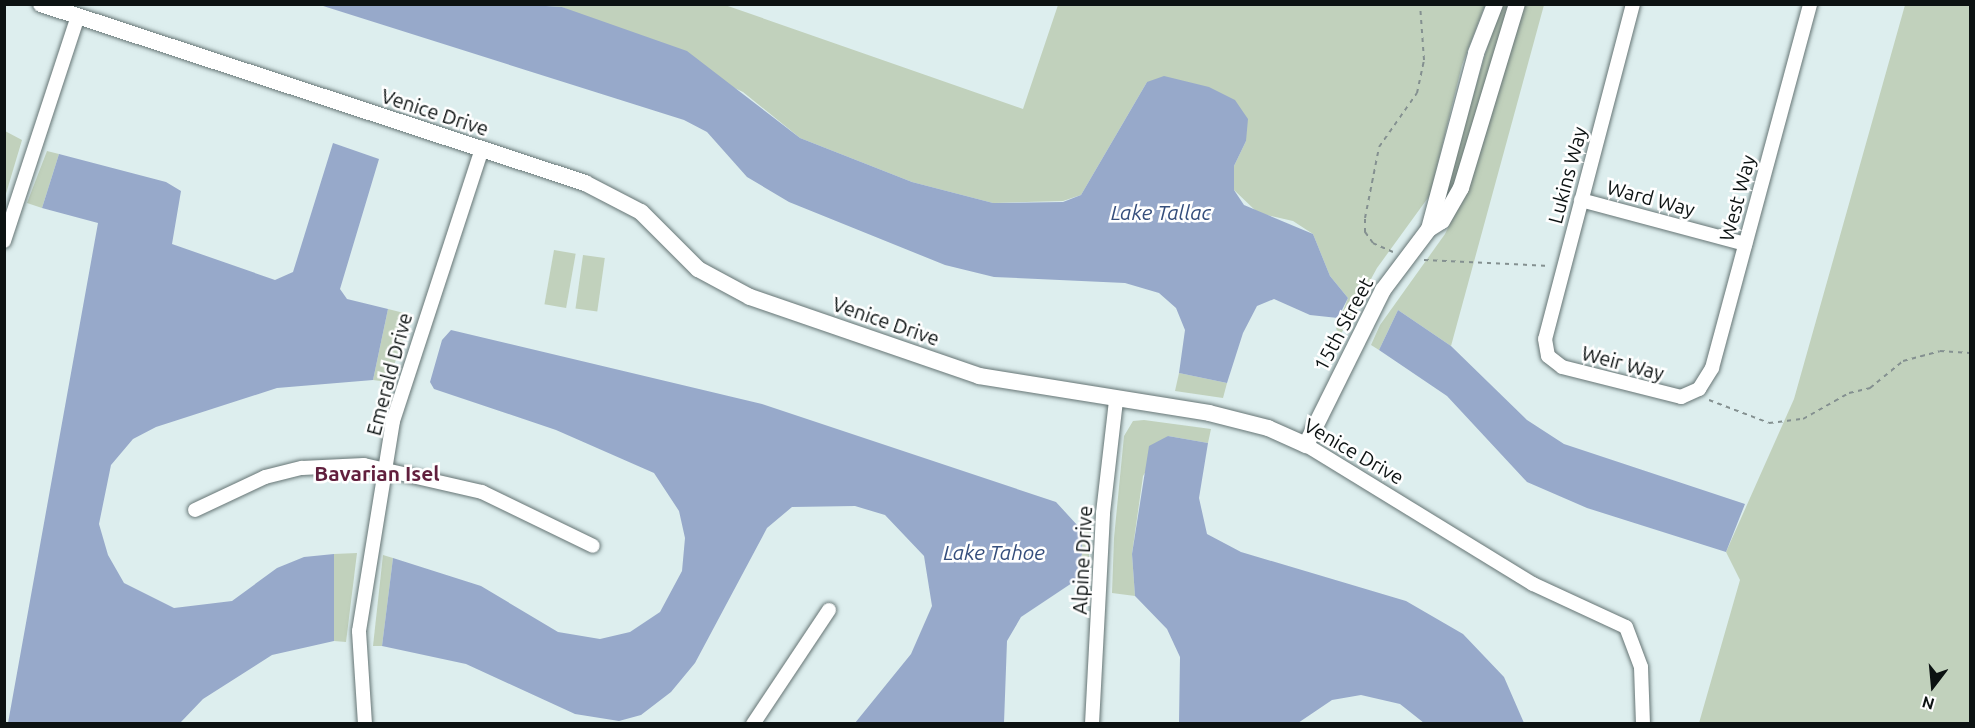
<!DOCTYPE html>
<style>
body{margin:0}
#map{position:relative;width:1975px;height:728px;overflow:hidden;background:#dee;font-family:Ubuntu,sans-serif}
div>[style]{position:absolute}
.green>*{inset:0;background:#c1d1bc;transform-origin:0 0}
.water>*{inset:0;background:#97a9ca}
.path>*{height:2px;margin-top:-1px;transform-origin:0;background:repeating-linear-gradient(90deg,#849090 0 4.5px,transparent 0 9px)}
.roads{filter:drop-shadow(0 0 2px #667575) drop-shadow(0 0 2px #667575)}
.minor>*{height:14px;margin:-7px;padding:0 7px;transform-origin:7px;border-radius:7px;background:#fff}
.tertiary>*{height:16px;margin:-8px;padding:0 8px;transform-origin:8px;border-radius:8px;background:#fff}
span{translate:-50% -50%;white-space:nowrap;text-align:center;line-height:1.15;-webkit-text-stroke:5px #fff;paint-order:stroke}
.street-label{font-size:20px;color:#0c1212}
.water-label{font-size:21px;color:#354e7c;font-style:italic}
.neighbourhood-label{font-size:21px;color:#611f3d;font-weight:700}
.frame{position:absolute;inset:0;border:6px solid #0c1212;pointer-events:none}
.north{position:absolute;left:1903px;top:656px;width:60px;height:60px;-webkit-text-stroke:4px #fff;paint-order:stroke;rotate:196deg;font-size:16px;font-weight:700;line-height:24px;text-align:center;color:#0c1212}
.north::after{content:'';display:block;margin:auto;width:21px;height:27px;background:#0c1212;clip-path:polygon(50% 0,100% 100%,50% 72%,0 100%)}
</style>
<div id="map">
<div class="green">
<div style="clip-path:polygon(530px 5px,725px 5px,1023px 109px,1058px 5px,1485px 5px,1462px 65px,1430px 195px,1377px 268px,1341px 334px,1336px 329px,1348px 298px,1330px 276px,1313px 234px,1293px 221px,1258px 213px,1234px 190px,1234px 166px,1246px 141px,1147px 82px,1081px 195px,1063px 201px,993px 203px,912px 182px,800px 138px,743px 92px,562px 7px)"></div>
<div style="clip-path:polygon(1500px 5px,1512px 5px,1451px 197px,1442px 200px)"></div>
<div style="clip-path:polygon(1524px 5px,1544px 5px,1451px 346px,1398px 310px,1379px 350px,1371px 345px,1380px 325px,1445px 234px,1469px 184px)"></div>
<div style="clip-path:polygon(1905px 5px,1970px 5px,1970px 723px,1699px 723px,1740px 580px,1726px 552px,1794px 399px)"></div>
<div style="clip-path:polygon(5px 131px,22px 140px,5px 197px,4px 197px)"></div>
<div style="clip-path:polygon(47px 151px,59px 154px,42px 208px,27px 203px)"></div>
<div style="left:554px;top:250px;width:22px;height:55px;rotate:10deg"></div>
<div style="left:583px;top:255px;width:22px;height:54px;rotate:8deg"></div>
<div style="clip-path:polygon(388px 309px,412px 315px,388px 382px,373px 380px)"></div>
<div style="clip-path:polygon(1179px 373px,1227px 383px,1223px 398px,1175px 391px)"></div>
<div style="clip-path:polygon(1144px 420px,1211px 429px,1208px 443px,1168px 436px,1143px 476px,1132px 554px,1135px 596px,1112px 593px,1114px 538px,1124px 436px,1133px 421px)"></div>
<div style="clip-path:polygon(1078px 526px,1090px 526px,1088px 583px,1075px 581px,1083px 550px)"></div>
<div style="clip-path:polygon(357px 553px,346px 642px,334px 641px,334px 554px)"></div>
<div style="clip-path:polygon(383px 555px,393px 558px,382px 646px,373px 646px)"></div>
</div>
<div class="water">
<div style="clip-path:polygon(530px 5px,562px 7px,687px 51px,800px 138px,912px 182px,993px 203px,1063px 202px,1081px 195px,1147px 82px,1164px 76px,1209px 87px,1235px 100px,1248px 119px,1246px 141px,1234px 166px,1234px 190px,1244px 205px,1313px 234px,1330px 276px,1348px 298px,1338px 318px,1310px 315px,1274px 299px,1257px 306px,1243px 333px,1227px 383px,1179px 373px,1185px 330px,1176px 308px,1159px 293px,1125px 283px,994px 277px,945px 265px,789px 202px,747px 177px,707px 132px,684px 120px,320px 5px)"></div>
<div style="clip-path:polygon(333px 143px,379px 159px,340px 289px,347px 299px,388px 309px,373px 380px,277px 388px,156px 427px,133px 439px,111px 465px,99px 524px,108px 555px,124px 583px,174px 608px,232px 601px,277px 568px,304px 557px,334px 554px,334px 641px,272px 655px,203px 699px,180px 723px,8px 723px,98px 223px,42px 208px,59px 154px,166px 182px,181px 191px,172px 244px,275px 280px,293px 272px)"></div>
<div style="clip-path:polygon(1398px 310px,1451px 346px,1527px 420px,1564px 444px,1745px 504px,1726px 552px,1587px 508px,1527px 482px,1447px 396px,1379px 350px)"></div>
<div style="clip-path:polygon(451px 330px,762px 404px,1056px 502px,1078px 526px,1083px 550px,1075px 581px,1021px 617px,1007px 641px,1004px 723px,855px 723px,911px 654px,932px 606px,924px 556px,885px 515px,855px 506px,792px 507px,767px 528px,695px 663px,671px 692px,641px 715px,619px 721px,575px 714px,466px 664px,382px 646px,393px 558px,481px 586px,558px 632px,600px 639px,630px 632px,660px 612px,682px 571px,685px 538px,679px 511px,654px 473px,556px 430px,434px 389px,430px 382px,442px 340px)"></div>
<div style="clip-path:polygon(1168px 436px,1208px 443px,1199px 498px,1207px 534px,1241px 552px,1406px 601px,1463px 634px,1504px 677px,1524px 723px,1424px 723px,1400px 704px,1361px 695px,1332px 700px,1298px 723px,1179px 723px,1180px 657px,1167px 629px,1135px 596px,1132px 554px,1149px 446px)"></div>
</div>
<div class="path">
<div style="left:1393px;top:252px;width:22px;rotate:-156deg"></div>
<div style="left:1373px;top:243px;width:14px;rotate:-126deg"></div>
<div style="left:1365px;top:232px;width:14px;rotate:-90deg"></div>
<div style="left:1365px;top:218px;width:72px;rotate:-78.8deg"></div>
<div style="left:1379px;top:147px;width:66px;rotate:-54.9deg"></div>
<div style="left:1417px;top:93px;width:34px;rotate:-78deg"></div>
<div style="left:1424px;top:60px;width:56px;rotate:-94.1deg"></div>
<div style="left:1424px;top:260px;width:126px;rotate:2.7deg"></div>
<div style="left:1709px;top:400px;width:64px;rotate:21deg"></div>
<div style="left:1769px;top:423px;width:34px;rotate:-7deg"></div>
<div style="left:1803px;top:419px;width:53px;rotate:-29.5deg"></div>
<div style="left:1849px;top:393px;width:22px;rotate:-13deg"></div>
<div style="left:1870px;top:388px;width:43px;rotate:-39.3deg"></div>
<div style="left:1903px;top:361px;width:38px;rotate:-15deg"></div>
<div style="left:1940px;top:351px;width:30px;rotate:4deg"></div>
</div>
<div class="roads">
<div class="minor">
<div style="left:1633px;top:4px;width:346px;rotate:104.7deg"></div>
<div style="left:1545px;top:339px;width:17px;rotate:80deg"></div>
<div style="left:1548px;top:356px;width:18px;rotate:38deg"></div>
<div style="left:1562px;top:367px;width:123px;rotate:14.1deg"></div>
<div style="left:1681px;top:397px;width:20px;rotate:-24deg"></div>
<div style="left:1699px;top:389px;width:25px;rotate:-58deg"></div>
<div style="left:1712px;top:368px;width:377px;rotate:-74.9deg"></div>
<div style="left:1581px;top:200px;width:170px;rotate:15deg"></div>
<div style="left:4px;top:241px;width:237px;rotate:-71.8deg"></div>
<div style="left:1306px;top:445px;width:266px;rotate:31.5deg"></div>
<div style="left:1533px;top:584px;width:102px;rotate:24.8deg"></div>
<div style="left:1626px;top:627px;width:43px;rotate:69.4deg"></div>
<div style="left:1641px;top:667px;width:57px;rotate:88deg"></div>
<div style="left:195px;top:510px;width:77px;rotate:-25.2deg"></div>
<div style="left:265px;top:477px;width:38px;rotate:-14deg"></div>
<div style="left:302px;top:468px;width:62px;rotate:-2.8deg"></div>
<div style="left:364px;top:465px;width:121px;rotate:12.9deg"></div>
<div style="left:482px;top:492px;width:123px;rotate:25.9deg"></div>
<div style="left:365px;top:724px;width:93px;rotate:-93.7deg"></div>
<div style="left:359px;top:631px;width:213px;rotate:-80.8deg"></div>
<div style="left:393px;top:421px;width:286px;rotate:-71.9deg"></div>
<div style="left:753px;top:724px;width:137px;rotate:-56.3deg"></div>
<div style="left:1092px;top:724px;width:211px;rotate:-87deg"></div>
<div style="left:1103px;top:513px;width:114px;rotate:-83.4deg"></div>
</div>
<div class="tertiary">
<div style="left:41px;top:4px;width:573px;rotate:18.21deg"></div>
<div style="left:585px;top:183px;width:63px;rotate:27.4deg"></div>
<div style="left:641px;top:212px;width:81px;rotate:45deg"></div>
<div style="left:698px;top:269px;width:59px;rotate:28.3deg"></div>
<div style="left:750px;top:297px;width:242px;rotate:19deg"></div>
<div style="left:979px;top:376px;width:233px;rotate:9.1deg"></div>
<div style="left:1209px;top:413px;width:61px;rotate:14.3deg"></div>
<div style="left:1268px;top:428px;width:42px;rotate:24.1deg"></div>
<div style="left:1306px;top:445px;width:173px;rotate:-63.6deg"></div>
<div style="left:1383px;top:290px;width:76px;rotate:-53deg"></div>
<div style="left:1429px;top:229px;width:15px;rotate:-32deg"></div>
<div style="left:1442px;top:221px;width:38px;rotate:-60deg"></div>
<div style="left:1461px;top:188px;width:192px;rotate:-73.1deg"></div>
<div style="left:1429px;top:229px;width:182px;rotate:-75deg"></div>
<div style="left:1476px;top:53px;width:53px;rotate:-68.8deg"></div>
</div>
</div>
<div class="street-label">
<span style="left:435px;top:112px;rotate:18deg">Venice Drive</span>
<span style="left:1567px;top:175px;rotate:-75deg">Lukins Way</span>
<span style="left:1651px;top:198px;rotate:15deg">Ward Way</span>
<span style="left:1737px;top:198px;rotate:-75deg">West Way</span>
<span style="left:886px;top:321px;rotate:19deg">Venice Drive</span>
<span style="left:1343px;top:324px;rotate:-62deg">15th Street</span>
<span style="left:1623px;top:363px;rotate:15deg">Weir Way</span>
<span style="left:389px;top:374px;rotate:-75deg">Emerald Drive</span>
<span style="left:1354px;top:451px;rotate:30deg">Venice Drive</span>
<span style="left:1082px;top:560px;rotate:-87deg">Alpine Drive</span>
</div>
<div class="water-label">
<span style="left:1161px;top:212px">Lake Tallac</span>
<span style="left:994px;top:552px">Lake Tahoe</span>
</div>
<div class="neighbourhood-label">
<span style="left:377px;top:473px">Bavarian Isel</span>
</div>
<div class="frame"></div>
<div class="north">N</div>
</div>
